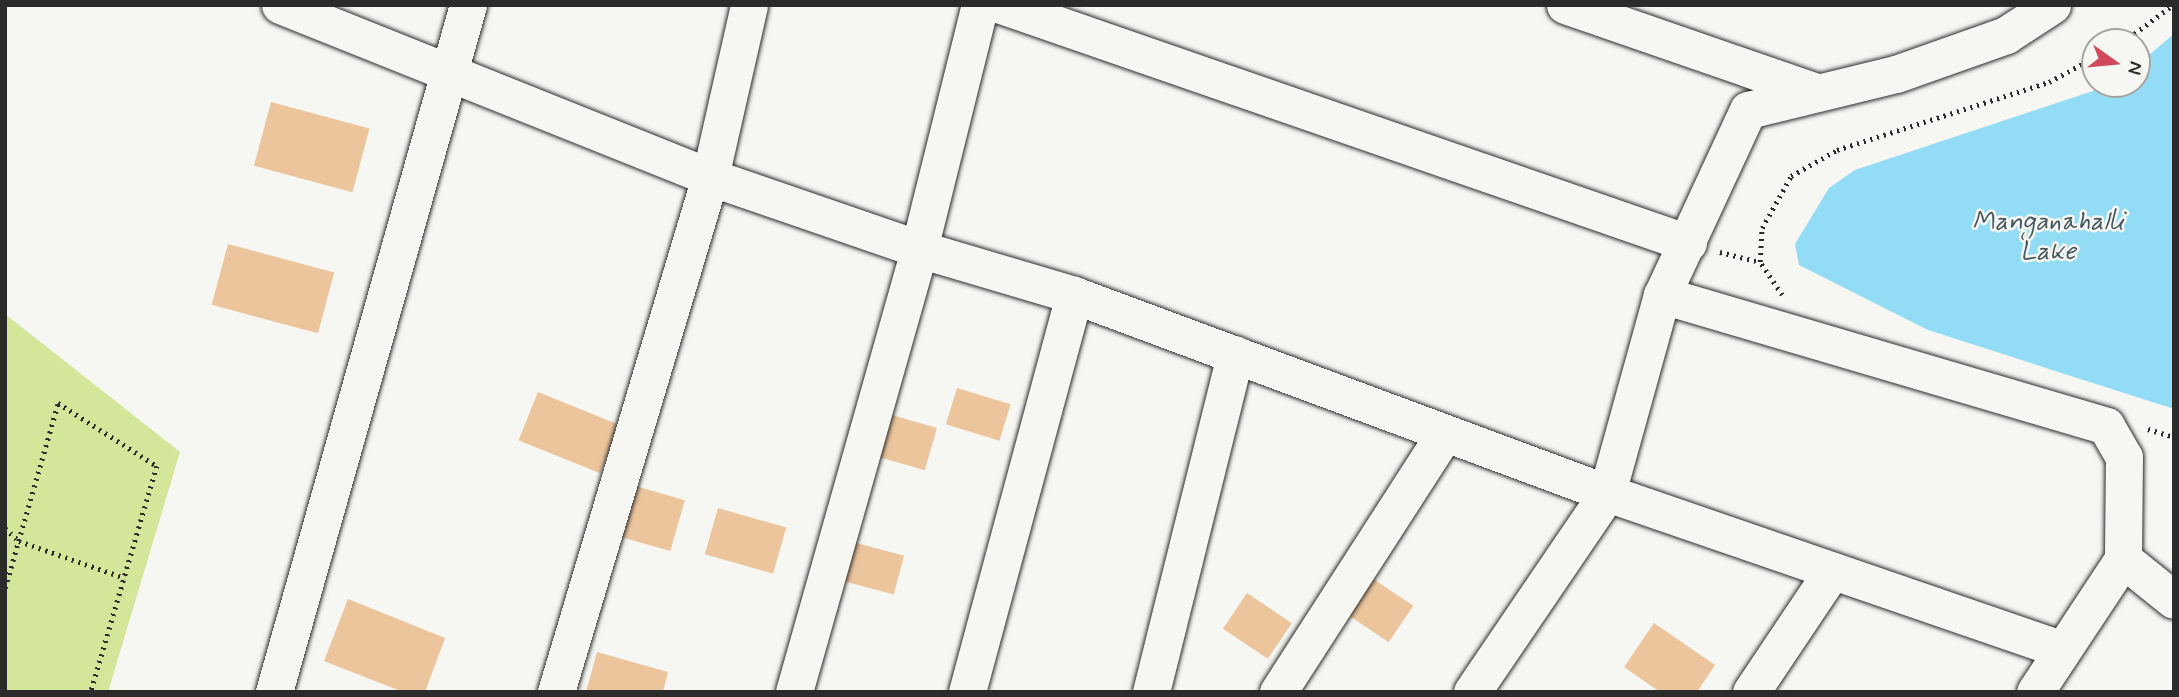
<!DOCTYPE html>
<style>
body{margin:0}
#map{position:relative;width:2179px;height:697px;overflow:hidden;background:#f6f6f2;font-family:Mynerve,sans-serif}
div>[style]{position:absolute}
.green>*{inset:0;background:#d4e69a}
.water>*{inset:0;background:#93dcf5}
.building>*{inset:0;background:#ecc59c;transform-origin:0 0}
.path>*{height:4.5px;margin-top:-2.25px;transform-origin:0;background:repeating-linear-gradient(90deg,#2b2b2b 0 2px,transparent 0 7px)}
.roads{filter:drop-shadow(0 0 2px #2b2b2b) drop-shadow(0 0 2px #2b2b2b)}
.street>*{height:37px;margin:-18.5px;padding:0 18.5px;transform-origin:18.5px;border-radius:18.5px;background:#f6f6f2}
span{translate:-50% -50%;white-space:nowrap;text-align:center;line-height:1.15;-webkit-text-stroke:5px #f6f6f2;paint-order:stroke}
.water-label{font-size:26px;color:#45575e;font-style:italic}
.frame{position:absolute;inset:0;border:7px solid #2b2b2b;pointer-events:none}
.north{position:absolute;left:2081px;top:28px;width:70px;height:70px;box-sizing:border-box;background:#f6f6f2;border:2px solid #a5a5a2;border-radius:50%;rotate:105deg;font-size:19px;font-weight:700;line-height:28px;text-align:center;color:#2b2b2b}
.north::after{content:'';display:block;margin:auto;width:24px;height:32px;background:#d1495b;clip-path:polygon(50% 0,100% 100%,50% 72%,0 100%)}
</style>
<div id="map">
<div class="green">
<div style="clip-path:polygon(5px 314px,180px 452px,108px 692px,5px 692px)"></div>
</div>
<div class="water">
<div style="clip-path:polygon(2174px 34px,2174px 409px,1928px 330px,1799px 265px,1795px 244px,1829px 188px,1855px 170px,2114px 84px,2137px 84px,2137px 65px)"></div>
</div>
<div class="building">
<div style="left:271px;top:102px;width:102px;height:66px;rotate:15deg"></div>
<div style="left:228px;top:244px;width:110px;height:63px;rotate:15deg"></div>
<div style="left:957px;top:388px;width:56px;height:38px;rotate:17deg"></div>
<div style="left:538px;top:392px;width:88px;height:52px;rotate:22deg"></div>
<div style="left:885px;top:413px;width:54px;height:44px;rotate:16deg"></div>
<div style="left:632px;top:485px;width:55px;height:53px;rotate:16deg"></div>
<div style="left:718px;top:508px;width:71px;height:48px;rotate:16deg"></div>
<div style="left:849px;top:541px;width:57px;height:40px;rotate:15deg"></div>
<div style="left:1366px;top:574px;width:57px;height:44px;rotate:34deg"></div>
<div style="left:1247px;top:593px;width:54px;height:43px;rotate:34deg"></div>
<div style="clip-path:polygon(348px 599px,445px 638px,425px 692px,403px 692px,324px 661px)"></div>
<div style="clip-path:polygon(1654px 623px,1715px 665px,1697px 692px,1660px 692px,1624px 667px)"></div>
<div style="clip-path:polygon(597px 652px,668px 672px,663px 692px,586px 692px)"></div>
</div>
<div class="path">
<div style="left:2123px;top:42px;width:62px;rotate:-36.5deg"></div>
<div style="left:1720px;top:252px;width:41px;rotate:14deg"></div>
<div style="left:1782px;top:295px;width:40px;rotate:-124deg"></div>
<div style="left:1760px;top:262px;width:34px;rotate:-87deg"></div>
<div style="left:1762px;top:228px;width:60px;rotate:-60.9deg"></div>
<div style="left:1791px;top:176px;width:53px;rotate:-29.5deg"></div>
<div style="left:1837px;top:150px;width:223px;rotate:-17.8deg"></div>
<div style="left:2049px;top:82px;width:52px;rotate:-28.5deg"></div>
<div style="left:2148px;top:429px;width:27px;rotate:17deg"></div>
<div style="left:5px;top:528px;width:19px;rotate:43deg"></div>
<div style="left:19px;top:541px;width:112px;rotate:19.2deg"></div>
<div style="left:5px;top:588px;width:192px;rotate:-74deg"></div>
<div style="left:58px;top:403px;width:117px;rotate:32.5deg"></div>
<div style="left:157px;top:466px;width:235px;rotate:106.3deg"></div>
</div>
<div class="roads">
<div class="street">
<div style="left:280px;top:5px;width:463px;rotate:21.8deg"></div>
<div style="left:710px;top:177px;width:221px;rotate:19deg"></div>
<div style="left:919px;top:249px;width:162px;rotate:16.5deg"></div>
<div style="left:1074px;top:295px;width:569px;rotate:20.38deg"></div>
<div style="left:1607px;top:493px;width:481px;rotate:19deg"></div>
<div style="left:1001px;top:5px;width:727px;rotate:19.11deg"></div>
<div style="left:1565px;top:5px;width:263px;rotate:19.1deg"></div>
<div style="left:1662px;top:295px;width:463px;rotate:16.4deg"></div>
<div style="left:2106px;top:426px;width:36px;rotate:60deg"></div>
<div style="left:2124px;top:457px;width:102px;rotate:90.6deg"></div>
<div style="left:2123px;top:559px;width:159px;rotate:123.5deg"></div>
<div style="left:2123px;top:559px;width:65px;rotate:38.8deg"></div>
<div style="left:274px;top:692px;width:714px;rotate:-74.23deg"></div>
<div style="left:556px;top:692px;width:538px;rotate:-73.35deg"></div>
<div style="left:710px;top:177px;width:176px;rotate:-77.2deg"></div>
<div style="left:794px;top:692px;width:460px;rotate:-74.2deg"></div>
<div style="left:919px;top:249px;width:252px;rotate:-76deg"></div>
<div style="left:967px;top:692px;width:411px;rotate:-74.9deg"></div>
<div style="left:1151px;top:692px;width:348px;rotate:-76deg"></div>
<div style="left:1278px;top:692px;width:308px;rotate:-57.2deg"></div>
<div style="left:1472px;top:692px;width:240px;rotate:-55.8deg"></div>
<div style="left:1607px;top:493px;width:205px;rotate:-74.5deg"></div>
<div style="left:1662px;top:295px;width:204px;rotate:-65.1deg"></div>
<div style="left:1748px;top:110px;width:152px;rotate:-13.7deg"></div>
<div style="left:1896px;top:74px;width:117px;rotate:-19.5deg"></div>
<div style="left:2006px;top:35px;width:55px;rotate:-33.1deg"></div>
<div style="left:1751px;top:692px;width:146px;rotate:-56.2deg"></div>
</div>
</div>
<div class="water-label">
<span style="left:2048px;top:238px">Manganahalli<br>Lake</span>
</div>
<div class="frame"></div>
<div class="north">N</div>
</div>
